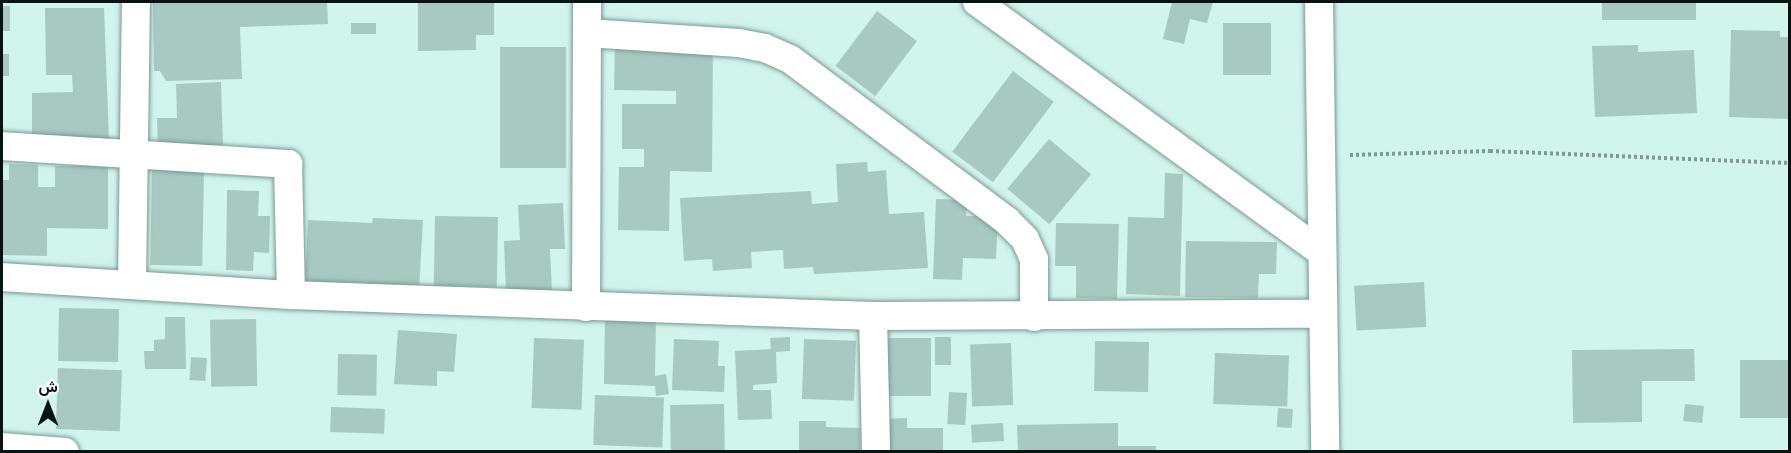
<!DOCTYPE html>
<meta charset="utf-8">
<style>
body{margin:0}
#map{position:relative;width:1791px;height:453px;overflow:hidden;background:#d1f4ec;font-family:"Work Sans",Vazirmatn,sans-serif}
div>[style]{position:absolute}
.building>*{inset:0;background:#a7c9c1;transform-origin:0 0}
.path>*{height:4px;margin-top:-2px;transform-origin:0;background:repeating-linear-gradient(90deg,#7f9993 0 3px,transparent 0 6px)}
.roads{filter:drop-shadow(0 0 2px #7a9a93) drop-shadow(0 0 2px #7a9a93)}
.minor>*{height:28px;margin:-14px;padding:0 14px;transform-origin:14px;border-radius:14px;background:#fff}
span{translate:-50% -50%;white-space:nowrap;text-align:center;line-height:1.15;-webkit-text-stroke:4.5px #fff;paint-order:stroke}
.frame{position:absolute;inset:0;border:3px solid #081412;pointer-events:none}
.north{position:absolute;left:18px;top:375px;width:60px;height:60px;-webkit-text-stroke:4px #fff;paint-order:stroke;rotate:0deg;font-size:16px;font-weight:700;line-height:24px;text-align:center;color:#081412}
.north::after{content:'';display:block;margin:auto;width:21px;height:27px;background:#081412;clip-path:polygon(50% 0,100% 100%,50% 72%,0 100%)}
</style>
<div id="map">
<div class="building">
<div style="clip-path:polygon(153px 2px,327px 2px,328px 24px,240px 27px,242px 79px,166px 81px,160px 71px,154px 71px)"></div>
<div style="clip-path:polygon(418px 2px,494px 2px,494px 35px,476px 35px,476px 50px,418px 51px)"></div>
<div style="clip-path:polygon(1172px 2px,1213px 2px,1207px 23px,1190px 19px,1184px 44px,1163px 39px)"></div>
<div style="left:1602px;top:2px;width:94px;height:18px"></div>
<div style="left:2px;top:6px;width:8px;height:25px"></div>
<div style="clip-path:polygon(45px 8px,104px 8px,109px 140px,32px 141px,32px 93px,73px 92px,72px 75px,46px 75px)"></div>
<div style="left:877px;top:11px;width:50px;height:69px;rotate:37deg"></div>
<div style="left:376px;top:23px;width:11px;height:25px;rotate:90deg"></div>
<div style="left:1223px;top:23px;width:48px;height:52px"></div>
<div style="clip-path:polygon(1731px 30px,1780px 31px,1780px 37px,1790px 37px,1790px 119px,1729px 117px)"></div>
<div style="clip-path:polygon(615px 42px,713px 42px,712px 172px,670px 171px,669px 231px,618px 230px,619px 167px,644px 167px,644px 149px,622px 149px,622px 104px,676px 104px,676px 91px,614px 90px)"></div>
<div style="clip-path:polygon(1638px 45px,1638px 52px,1694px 50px,1697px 113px,1595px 117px,1592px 46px)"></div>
<div style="left:500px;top:47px;width:66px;height:121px"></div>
<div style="left:2px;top:54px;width:7px;height:22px"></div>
<div style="left:1013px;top:71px;width:51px;height:101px;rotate:37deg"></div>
<div style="clip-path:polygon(221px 82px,223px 145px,158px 148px,157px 118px,177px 118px,176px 84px)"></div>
<div style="left:1049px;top:139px;width:55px;height:65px;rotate:40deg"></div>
<div style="clip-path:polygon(867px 162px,868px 172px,886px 170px,889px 214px,924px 212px,928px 268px,814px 274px,813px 267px,784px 269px,783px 250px,751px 252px,752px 268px,713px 271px,712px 259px,684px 261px,680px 198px,811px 191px,812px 204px,838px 202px,836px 164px)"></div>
<div style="clip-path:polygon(9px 164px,38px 165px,38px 187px,55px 187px,55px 166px,108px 166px,108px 229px,47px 228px,47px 256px,2px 255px,2px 180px,9px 180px)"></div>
<div style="left:152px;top:167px;width:52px;height:98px;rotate:1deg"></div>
<div style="clip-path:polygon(1165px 173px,1183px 174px,1180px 296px,1126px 294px,1128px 217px,1164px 218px)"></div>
<div style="clip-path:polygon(227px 190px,259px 191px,258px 216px,270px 216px,269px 253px,254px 252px,253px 271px,226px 270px)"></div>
<div style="clip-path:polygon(936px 199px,967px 200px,966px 216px,998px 217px,996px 259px,963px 258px,962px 280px,933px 279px)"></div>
<div style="clip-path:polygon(563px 203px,565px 249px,550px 249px,552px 292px,506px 293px,504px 241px,520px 240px,518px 205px)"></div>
<div style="left:435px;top:216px;width:63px;height:70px;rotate:1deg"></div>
<div style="clip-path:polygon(373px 218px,423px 220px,419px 291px,305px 286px,308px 220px,372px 223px)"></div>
<div style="clip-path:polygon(1056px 223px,1119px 224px,1117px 299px,1076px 298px,1076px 266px,1055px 266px)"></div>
<div style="clip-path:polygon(1186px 241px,1277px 242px,1276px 274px,1259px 274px,1258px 298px,1185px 297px)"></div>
<div style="left:1424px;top:282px;width:45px;height:70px;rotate:87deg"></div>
<div style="left:59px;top:308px;width:60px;height:53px;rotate:1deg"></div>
<div style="clip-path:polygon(605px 316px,656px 317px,655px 376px,666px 374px,669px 394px,656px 396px,655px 386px,604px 384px)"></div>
<div style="clip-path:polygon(165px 317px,185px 317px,186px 369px,145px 369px,144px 351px,154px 351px,154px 340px,165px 339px)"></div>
<div style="left:256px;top:319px;width:67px;height:46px;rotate:89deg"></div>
<div style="clip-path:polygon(398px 330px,457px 334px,454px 372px,437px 371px,437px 386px,394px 384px)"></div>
<div style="clip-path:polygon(790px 337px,790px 351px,776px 352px,777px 383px,753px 385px,753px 390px,771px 390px,772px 419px,738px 420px,735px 351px,771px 349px,770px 338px)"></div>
<div style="left:935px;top:337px;width:16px;height:28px"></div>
<div style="left:534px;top:338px;width:50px;height:70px;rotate:2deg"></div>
<div style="left:879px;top:338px;width:52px;height:58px"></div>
<div style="clip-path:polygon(674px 339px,719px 341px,718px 366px,725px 366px,724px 392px,672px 390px)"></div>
<div style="left:804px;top:339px;width:52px;height:60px;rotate:2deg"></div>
<div style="left:1095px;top:341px;width:54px;height:50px;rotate:1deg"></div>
<div style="left:1011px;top:343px;width:62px;height:41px;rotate:88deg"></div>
<div style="clip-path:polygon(1694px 349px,1695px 381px,1642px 381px,1642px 422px,1573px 423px,1572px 350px)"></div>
<div style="left:1215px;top:353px;width:74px;height:51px;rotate:2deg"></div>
<div style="left:338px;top:354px;width:39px;height:41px;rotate:1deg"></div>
<div style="left:191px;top:357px;width:16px;height:23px;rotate:4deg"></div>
<div style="left:1790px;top:360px;width:58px;height:50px;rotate:90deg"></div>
<div style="left:58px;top:368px;width:64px;height:61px;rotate:2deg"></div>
<div style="left:949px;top:392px;width:18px;height:32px;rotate:3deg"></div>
<div style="left:595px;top:395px;width:69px;height:50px;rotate:2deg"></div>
<div style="left:724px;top:404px;width:48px;height:54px;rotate:89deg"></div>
<div style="left:1685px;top:404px;width:19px;height:17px;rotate:6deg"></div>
<div style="left:331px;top:407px;width:54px;height:25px;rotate:2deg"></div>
<div style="left:1278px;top:408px;width:15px;height:19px;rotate:4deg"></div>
<div style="clip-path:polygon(907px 418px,907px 428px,943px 428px,943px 452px,882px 452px,881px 419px)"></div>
<div style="clip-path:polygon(799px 421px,826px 421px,826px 427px,860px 428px,860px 452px,799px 452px)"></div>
<div style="left:1003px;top:423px;width:18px;height:32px;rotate:87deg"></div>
<div style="clip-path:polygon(1118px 423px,1118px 446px,1156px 446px,1156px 452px,1018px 452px,1017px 425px)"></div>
</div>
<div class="path">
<div style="left:1350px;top:155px;width:140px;rotate:-1.6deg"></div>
<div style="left:1490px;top:151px;width:300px;rotate:2.3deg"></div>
</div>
<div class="roads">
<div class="minor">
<div style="left:977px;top:2px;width:425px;rotate:36deg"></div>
<div style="left:1319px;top:2px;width:450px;rotate:89.2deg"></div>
<div style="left:587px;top:33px;width:152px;rotate:3.8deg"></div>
<div style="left:739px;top:43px;width:26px;rotate:11deg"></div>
<div style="left:765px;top:48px;width:27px;rotate:24deg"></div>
<div style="left:790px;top:59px;width:271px;rotate:36.7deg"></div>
<div style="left:1007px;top:221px;width:25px;rotate:45deg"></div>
<div style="left:1025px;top:239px;width:22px;rotate:66deg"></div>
<div style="left:1034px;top:259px;width:58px;rotate:90deg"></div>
<div style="left:2px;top:146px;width:287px;rotate:3.6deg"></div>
<div style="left:288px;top:164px;width:131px;rotate:88.7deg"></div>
<div style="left:2px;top:277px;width:290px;rotate:3.6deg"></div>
<div style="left:291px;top:295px;width:582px;rotate:2.07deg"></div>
<div style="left:873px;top:316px;width:448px;rotate:-0.3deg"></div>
<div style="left:132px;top:283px;width:281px;rotate:-89.2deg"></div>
<div style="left:586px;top:307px;width:305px;rotate:-89.8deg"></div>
<div style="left:873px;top:316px;width:136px;rotate:88.7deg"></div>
<div style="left:2px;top:447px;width:63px;rotate:4.5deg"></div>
</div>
</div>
<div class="frame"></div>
<div class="north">ش</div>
</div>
